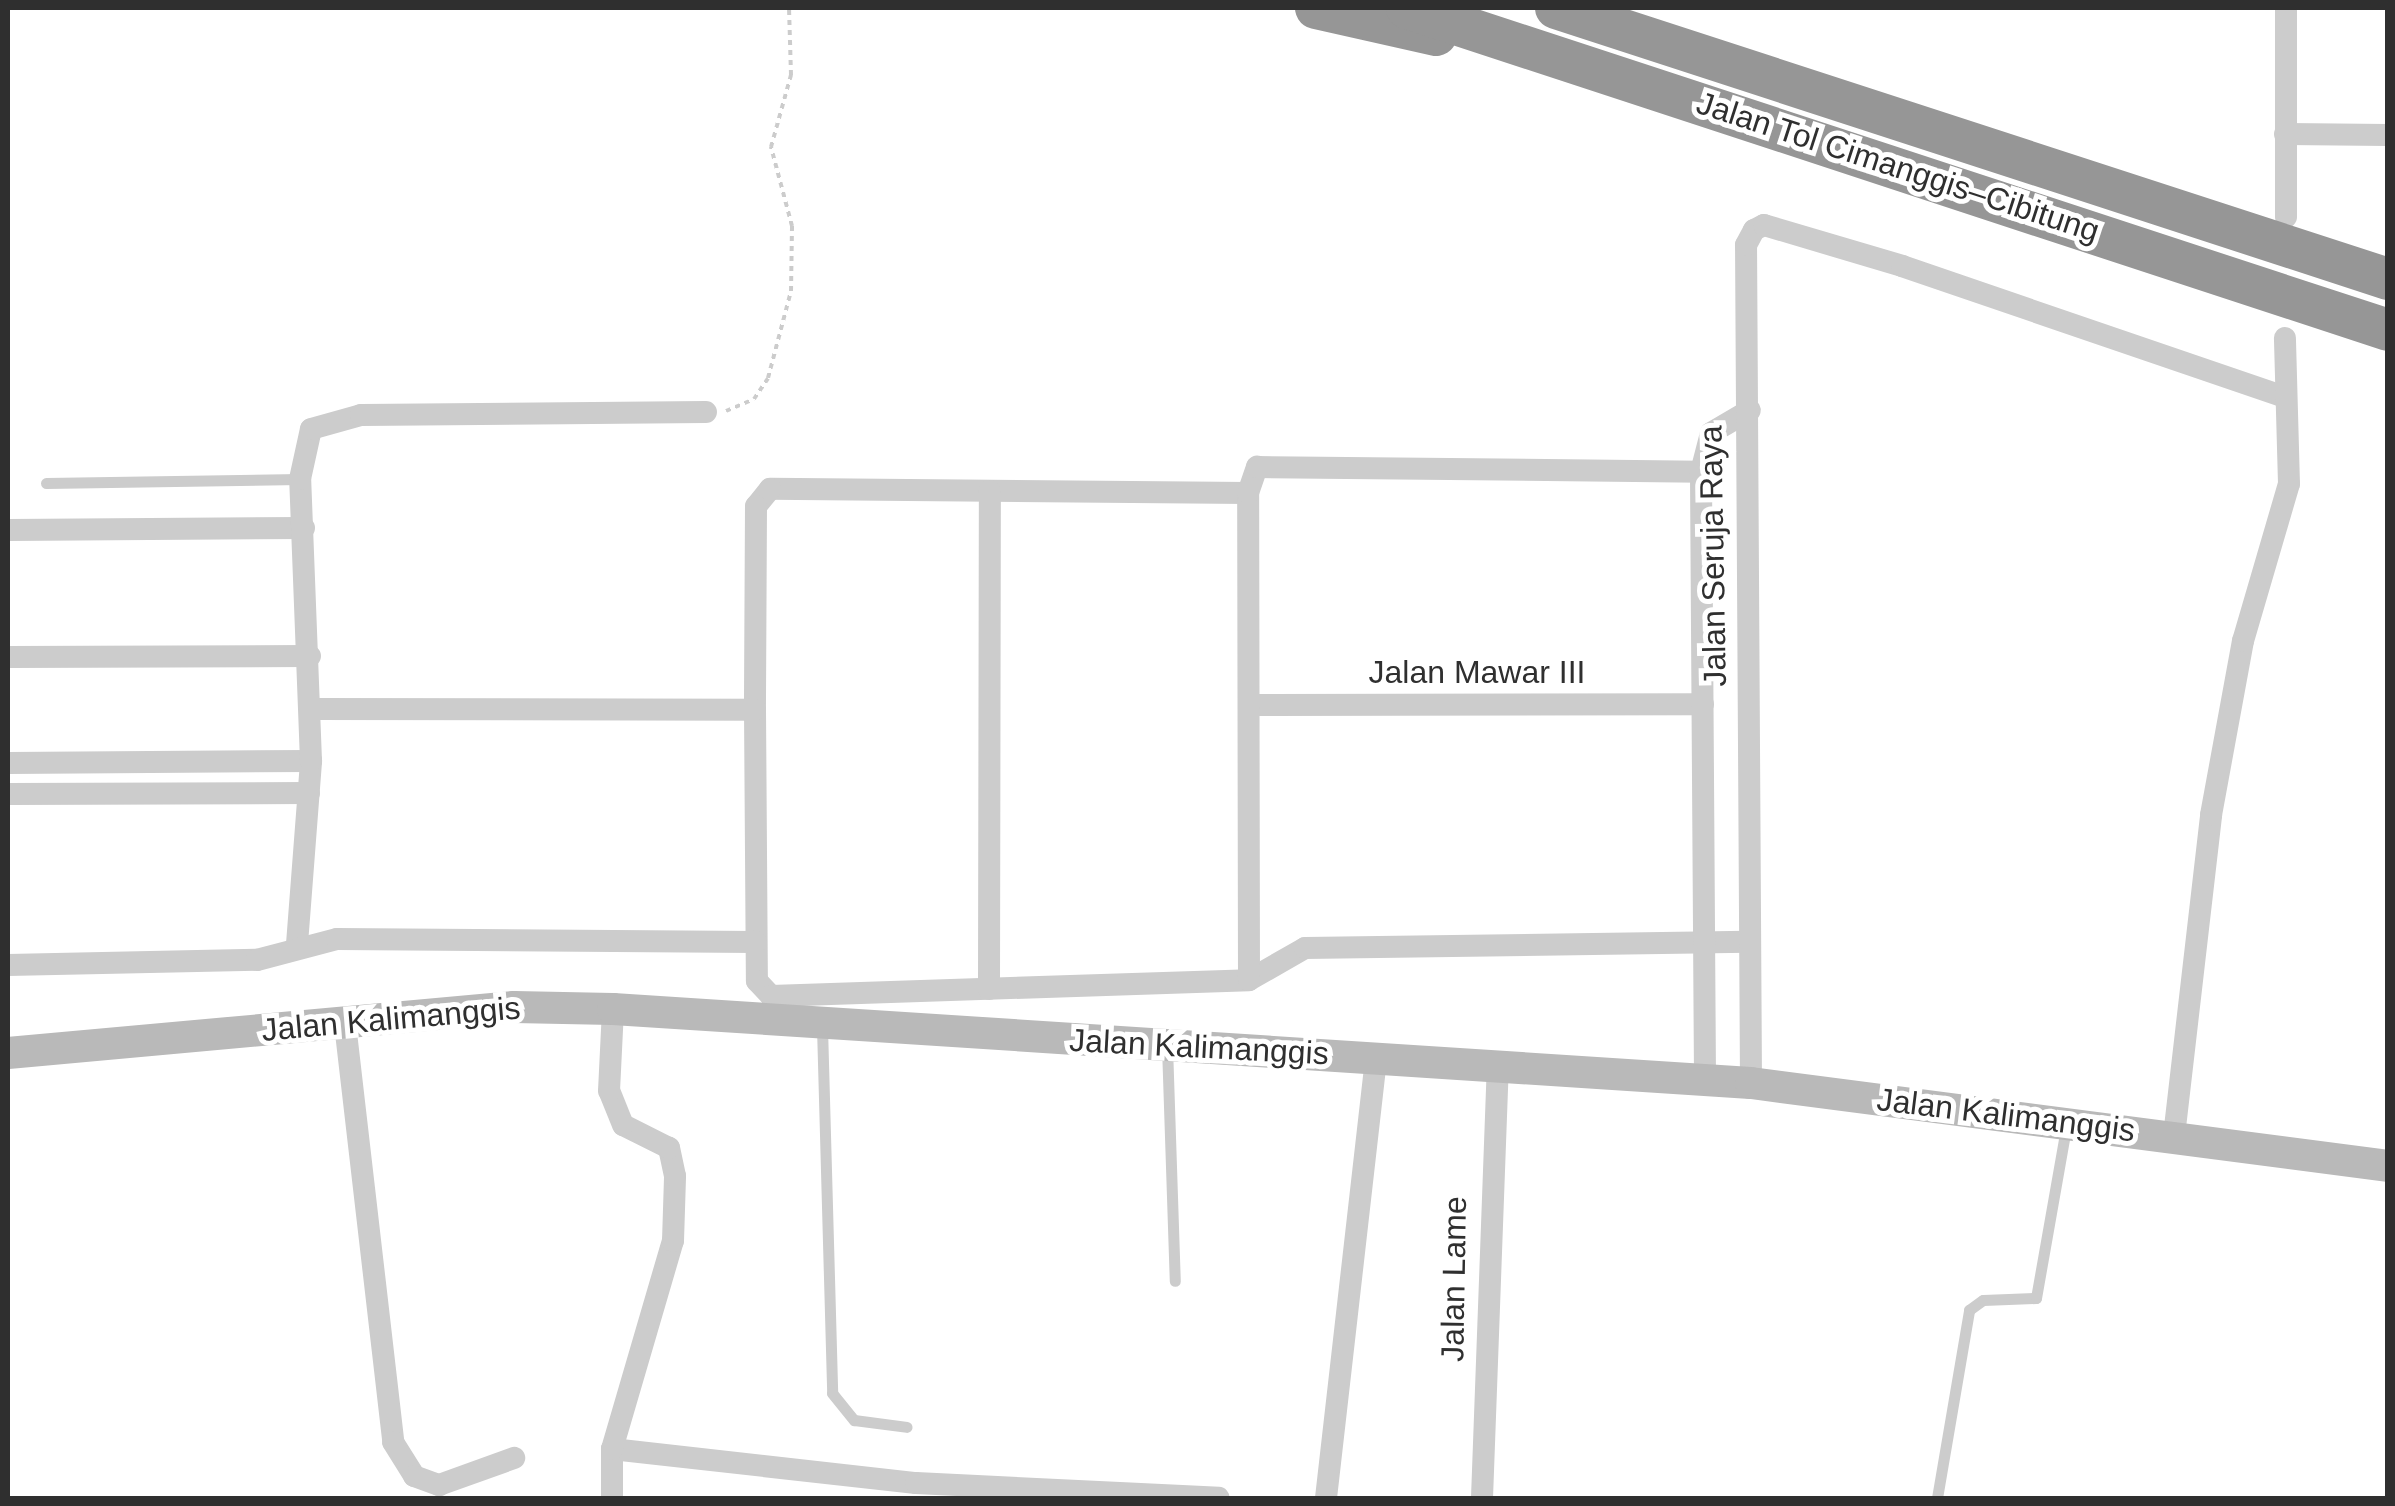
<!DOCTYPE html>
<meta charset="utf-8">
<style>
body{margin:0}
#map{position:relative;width:2395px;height:1506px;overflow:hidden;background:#fff;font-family:Arial,sans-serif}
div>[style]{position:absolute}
.path>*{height:4px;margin-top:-2px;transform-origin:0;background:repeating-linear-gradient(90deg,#ccc 0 5px,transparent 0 10px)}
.service>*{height:11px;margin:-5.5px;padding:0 5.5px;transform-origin:5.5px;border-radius:5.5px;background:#ccc}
.minor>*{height:22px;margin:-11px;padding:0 11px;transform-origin:11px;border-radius:11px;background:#ccc}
.secondary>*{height:32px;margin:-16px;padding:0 16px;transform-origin:16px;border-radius:16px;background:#b9b9b9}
.motorway>*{height:42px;margin:-21px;padding:0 21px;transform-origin:21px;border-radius:21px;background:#969696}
span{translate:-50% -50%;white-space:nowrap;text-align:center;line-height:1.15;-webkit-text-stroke:10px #fff;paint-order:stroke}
.street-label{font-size:32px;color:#2f2f2f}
.frame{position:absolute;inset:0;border:10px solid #2f2f2f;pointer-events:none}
</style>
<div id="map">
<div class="path">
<div style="left:726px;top:411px;width:30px;rotate:-23deg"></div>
<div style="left:754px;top:399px;width:25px;rotate:-56deg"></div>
<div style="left:768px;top:378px;width:90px;rotate:-75.2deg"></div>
<div style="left:791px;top:291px;width:65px;rotate:-89.1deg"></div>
<div style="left:792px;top:226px;width:82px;rotate:-104.9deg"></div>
<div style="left:771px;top:147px;width:75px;rotate:-74.5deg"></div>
<div style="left:791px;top:75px;width:67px;rotate:-91.7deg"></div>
</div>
<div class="service">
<div style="left:46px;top:483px;width:254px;rotate:-0.9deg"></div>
<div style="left:822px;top:1027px;width:366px;rotate:88.4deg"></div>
<div style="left:832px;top:1393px;width:35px;rotate:51deg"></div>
<div style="left:854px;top:1420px;width:53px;rotate:7.5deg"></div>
<div style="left:1167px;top:1046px;width:235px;rotate:88.1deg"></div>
<div style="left:1937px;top:1498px;width:191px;rotate:-80.3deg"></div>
<div style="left:1969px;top:1310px;width:17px;rotate:-36deg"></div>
<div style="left:1983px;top:1300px;width:53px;rotate:-2.2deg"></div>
<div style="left:2036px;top:1298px;width:173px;rotate:-80deg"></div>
</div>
<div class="minor">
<div style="left:2285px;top:134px;width:103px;rotate:0.6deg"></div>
<div style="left:2286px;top:217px;width:209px;rotate:-90deg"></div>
<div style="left:1248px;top:493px;width:478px;rotate:-179.5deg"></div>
<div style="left:770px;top:489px;width:22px;rotate:129deg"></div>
<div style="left:756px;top:506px;width:204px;rotate:90.3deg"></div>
<div style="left:755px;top:710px;width:271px;rotate:89.6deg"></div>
<div style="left:757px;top:981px;width:21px;rotate:47deg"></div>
<div style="left:771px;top:996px;width:478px;rotate:-1.9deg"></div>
<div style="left:1249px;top:980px;width:64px;rotate:-29.7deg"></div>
<div style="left:1305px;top:948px;width:443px;rotate:-0.8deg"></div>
<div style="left:8px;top:530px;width:296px;rotate:-0.4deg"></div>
<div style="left:8px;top:657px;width:302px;rotate:-0.2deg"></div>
<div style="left:1252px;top:705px;width:451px;rotate:-0.1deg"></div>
<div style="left:311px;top:709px;width:444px;rotate:0.1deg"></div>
<div style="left:8px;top:763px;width:303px;rotate:-0.4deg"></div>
<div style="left:8px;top:794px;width:301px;rotate:-0.2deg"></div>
<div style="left:297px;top:944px;width:184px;rotate:-85.6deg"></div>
<div style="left:311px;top:761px;width:282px;rotate:-92.2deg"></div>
<div style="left:300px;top:479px;width:51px;rotate:-77.6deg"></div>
<div style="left:311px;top:429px;width:52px;rotate:-15.6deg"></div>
<div style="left:361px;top:415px;width:345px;rotate:-0.5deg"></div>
<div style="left:8px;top:965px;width:249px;rotate:-1.2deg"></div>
<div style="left:257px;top:960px;width:83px;rotate:-14.7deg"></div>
<div style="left:337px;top:939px;width:419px;rotate:0.4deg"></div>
<div style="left:1249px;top:980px;width:487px;rotate:-90.1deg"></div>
<div style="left:1248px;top:493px;width:28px;rotate:-71deg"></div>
<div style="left:1257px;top:467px;width:444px;rotate:0.6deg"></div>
<div style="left:989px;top:989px;width:498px;rotate:-89.9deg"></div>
<div style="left:345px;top:1024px;width:421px;rotate:83.4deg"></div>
<div style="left:393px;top:1442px;width:40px;rotate:58deg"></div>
<div style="left:414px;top:1476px;width:27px;rotate:20deg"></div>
<div style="left:439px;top:1485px;width:80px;rotate:-19.8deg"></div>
<div style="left:1705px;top:1079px;width:607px;rotate:-90.38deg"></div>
<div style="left:1701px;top:472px;width:40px;rotate:-75.6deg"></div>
<div style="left:1711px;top:433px;width:45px;rotate:-30.5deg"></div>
<div style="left:1751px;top:1083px;width:838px;rotate:-90.34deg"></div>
<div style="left:1746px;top:245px;width:17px;rotate:-62deg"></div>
<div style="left:1754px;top:230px;width:11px;rotate:-27deg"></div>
<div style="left:1764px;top:225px;width:144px;rotate:16.5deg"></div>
<div style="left:1902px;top:266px;width:405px;rotate:18.9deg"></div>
<div style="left:2174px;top:1136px;width:323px;rotate:-83.4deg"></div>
<div style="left:2211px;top:815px;width:177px;rotate:-79.6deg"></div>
<div style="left:2243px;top:641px;width:164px;rotate:-73.7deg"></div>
<div style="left:2289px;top:484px;width:146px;rotate:-91.6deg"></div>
<div style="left:612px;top:1449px;width:306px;rotate:6.4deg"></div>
<div style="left:916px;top:1483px;width:303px;rotate:2.8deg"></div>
<div style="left:612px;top:1498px;width:49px;rotate:-90deg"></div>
<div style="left:612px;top:1449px;width:217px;rotate:-73.7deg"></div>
<div style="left:673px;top:1241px;width:65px;rotate:-88.2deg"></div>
<div style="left:675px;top:1176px;width:29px;rotate:-102deg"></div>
<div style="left:669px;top:1148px;width:51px;rotate:-153.4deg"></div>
<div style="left:623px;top:1125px;width:37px;rotate:-112deg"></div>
<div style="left:609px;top:1091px;width:82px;rotate:-87.2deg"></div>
<div style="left:1326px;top:1498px;width:444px;rotate:-83.5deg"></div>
<div style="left:1482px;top:1498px;width:436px;rotate:-87.9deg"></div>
</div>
<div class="secondary">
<div style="left:8px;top:1053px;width:508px;rotate:-5.19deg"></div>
<div style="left:514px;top:1007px;width:99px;rotate:1.2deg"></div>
<div style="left:613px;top:1009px;width:1140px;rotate:3.72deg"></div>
<div style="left:1751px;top:1083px;width:642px;rotate:7.42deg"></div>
</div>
<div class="motorway">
<div style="left:1316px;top:8px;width:123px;rotate:12.7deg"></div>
<div style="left:1407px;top:8px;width:1032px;rotate:18.17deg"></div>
<div style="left:1556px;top:8px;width:875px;rotate:18.04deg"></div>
</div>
<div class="street-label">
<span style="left:1898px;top:167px;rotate:18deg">Jalan Tol Cimanggis–Cibitung</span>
<span style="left:1713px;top:556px;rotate:-91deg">Jalan Seruja Raya</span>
<span style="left:1477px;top:672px">Jalan Mawar III</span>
<span style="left:391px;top:1019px;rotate:-5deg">Jalan Kalimanggis</span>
<span style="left:1199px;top:1047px;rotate:3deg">Jalan Kalimanggis</span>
<span style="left:2006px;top:1115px;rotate:7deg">Jalan Kalimanggis</span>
<span style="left:1454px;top:1279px;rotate:-89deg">Jalan Lame</span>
</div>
<div class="frame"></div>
</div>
